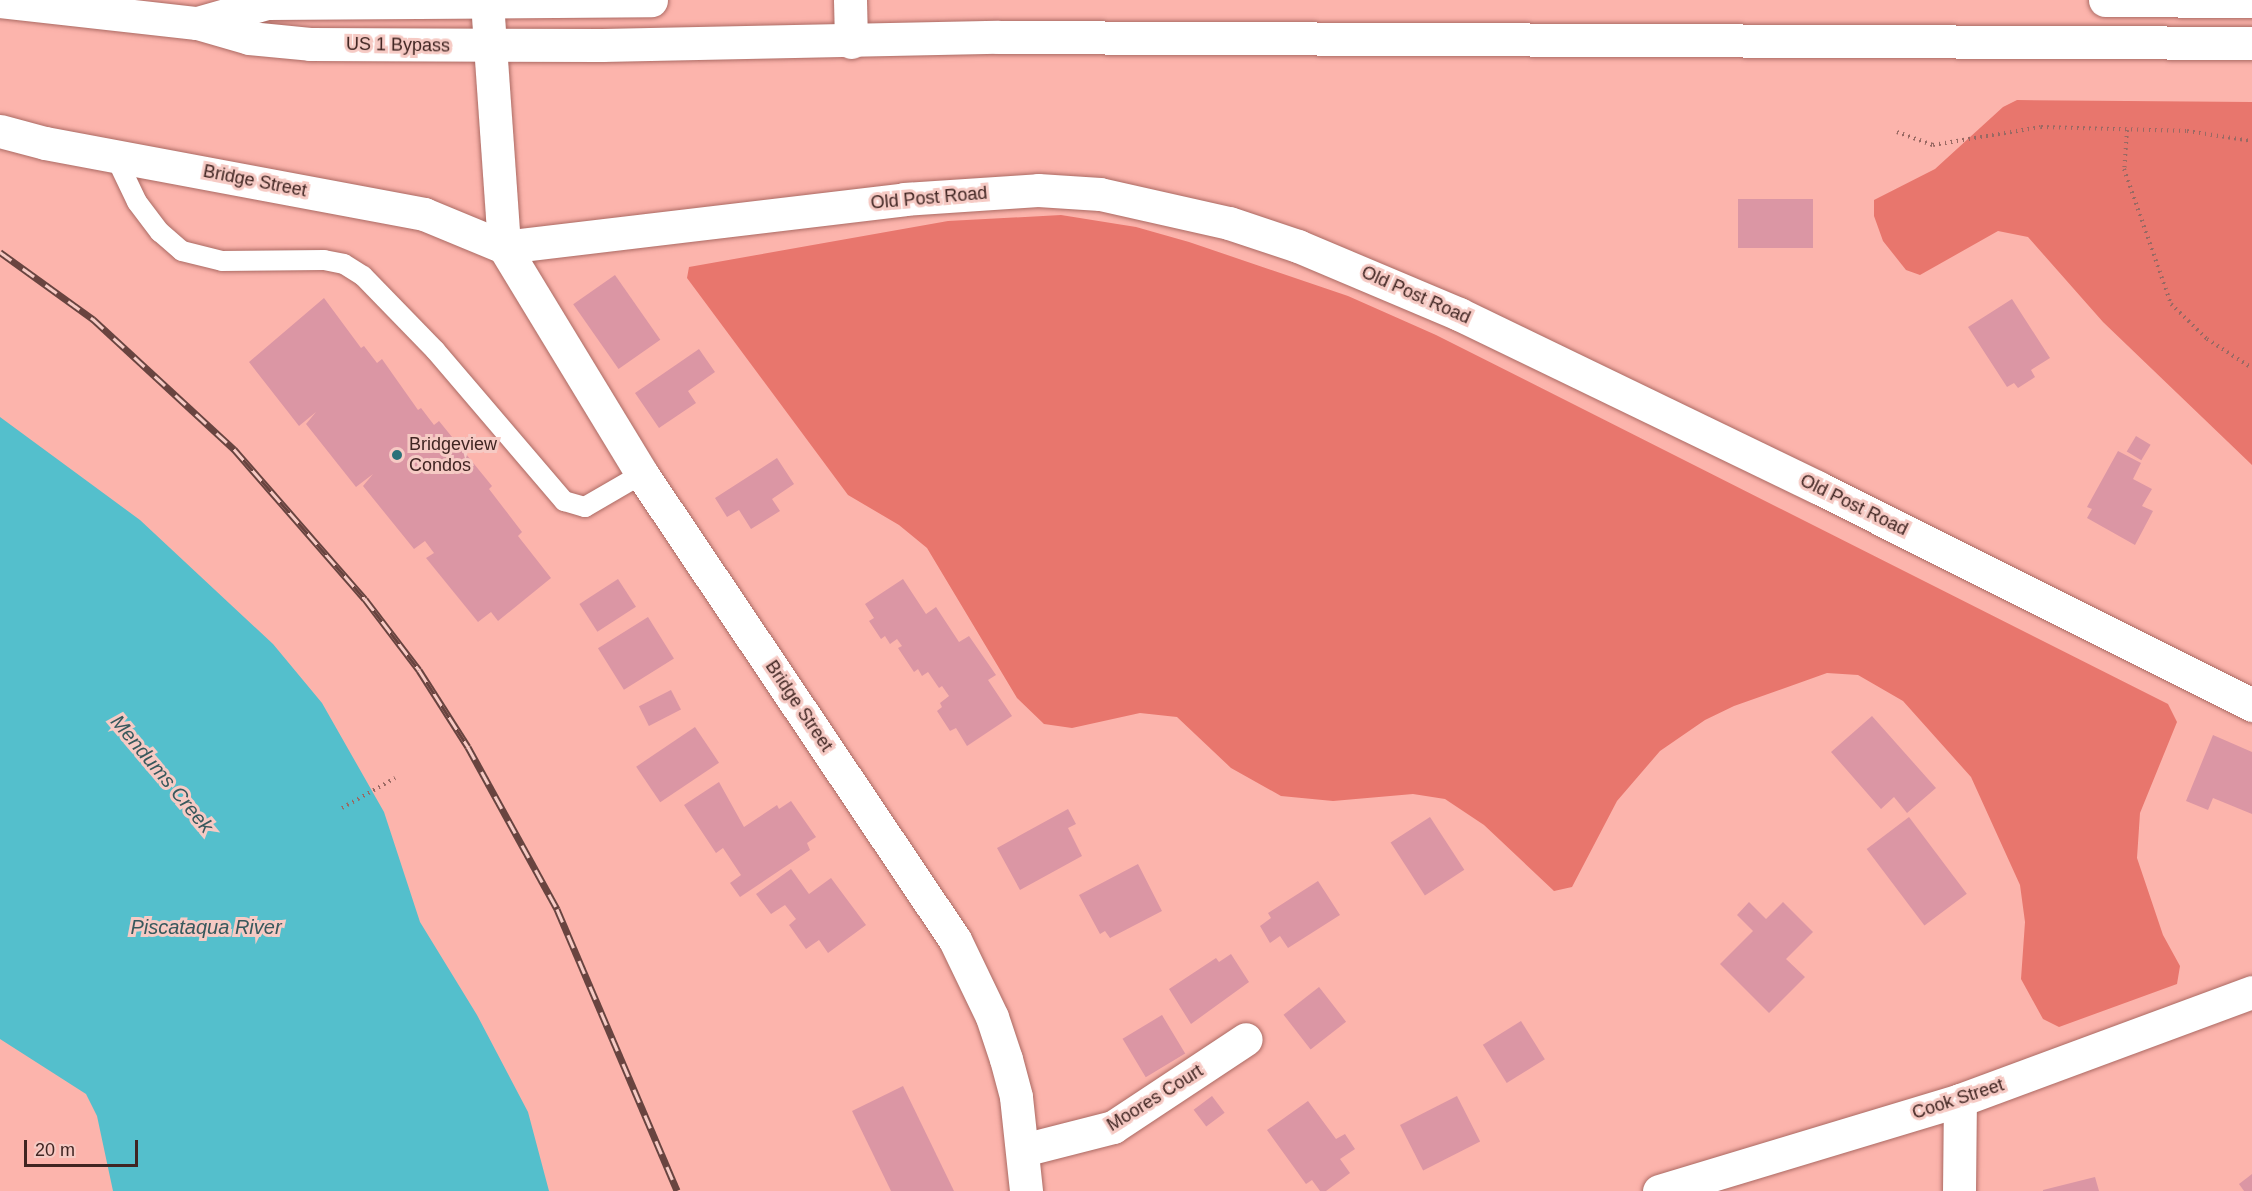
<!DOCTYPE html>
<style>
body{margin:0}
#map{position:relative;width:2252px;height:1191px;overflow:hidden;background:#fcb4ac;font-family:Arial,sans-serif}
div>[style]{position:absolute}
.green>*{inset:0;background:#e8766d}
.water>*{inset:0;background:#54bfcc}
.building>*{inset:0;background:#db96a4;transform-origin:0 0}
.path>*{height:4px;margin-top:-2px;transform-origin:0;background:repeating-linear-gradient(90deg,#996963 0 1.5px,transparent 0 6px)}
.roads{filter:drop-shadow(0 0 2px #ab6a63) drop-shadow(0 0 2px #ab6a63)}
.lane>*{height:20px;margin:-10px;padding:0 10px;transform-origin:10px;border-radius:10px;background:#fff}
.street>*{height:33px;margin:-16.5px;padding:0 16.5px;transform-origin:16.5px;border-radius:16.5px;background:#fff}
.secondary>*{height:33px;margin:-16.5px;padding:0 16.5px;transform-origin:16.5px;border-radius:16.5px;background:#fff}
.primary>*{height:33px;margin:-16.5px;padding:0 16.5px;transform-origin:16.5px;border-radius:16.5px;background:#fff}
.rail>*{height:7px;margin-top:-3.5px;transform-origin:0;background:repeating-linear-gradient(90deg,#f6cac4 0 14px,#694440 0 28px);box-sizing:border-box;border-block:2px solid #694440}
.dots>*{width:16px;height:16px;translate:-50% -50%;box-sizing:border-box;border:3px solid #f6cac4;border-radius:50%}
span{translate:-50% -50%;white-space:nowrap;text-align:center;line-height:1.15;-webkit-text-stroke:6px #f6cac4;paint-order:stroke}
.street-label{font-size:18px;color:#402522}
.poi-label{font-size:18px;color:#402522}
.left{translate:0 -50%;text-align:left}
.water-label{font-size:20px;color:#37585c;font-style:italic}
.scale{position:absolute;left:24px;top:1140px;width:114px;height:27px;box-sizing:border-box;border:3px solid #402522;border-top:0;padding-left:8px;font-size:18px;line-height:21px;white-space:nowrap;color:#402522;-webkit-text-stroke:4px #f6cac4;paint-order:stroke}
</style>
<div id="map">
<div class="green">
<div style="clip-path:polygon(2017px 100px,2252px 102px,2252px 465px,2103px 322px,2028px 237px,1998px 231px,1920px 275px,1906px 270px,1883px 241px,1874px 216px,1874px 200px,1935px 169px,2003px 107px)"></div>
<div style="clip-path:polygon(1061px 215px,1136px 227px,1189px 242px,1348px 296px,1436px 335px,2168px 704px,2177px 722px,2140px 813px,2137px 858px,2163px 935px,2180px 966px,2177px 984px,2059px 1027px,2043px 1019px,2021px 979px,2025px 922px,2020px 885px,1971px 777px,1903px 701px,1858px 675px,1827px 673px,1734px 706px,1705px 720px,1660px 751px,1617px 801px,1572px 887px,1554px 891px,1484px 825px,1445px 799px,1413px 794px,1333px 801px,1281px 796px,1231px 768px,1177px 717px,1140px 713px,1072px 728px,1044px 724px,1017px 698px,927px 548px,899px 525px,848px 495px,687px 278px,689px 267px,948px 221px)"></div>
</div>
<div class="water">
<div style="clip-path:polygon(0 417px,140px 520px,273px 644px,322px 703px,384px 812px,420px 922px,477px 1015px,528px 1112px,549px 1191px,113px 1191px,97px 1116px,86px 1094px,0 1039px)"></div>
</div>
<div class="building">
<div style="left:1738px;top:199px;width:75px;height:49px"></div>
<div style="left:615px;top:275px;width:79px;height:51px;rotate:55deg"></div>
<div style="clip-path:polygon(324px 298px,361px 348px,364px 346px,377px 363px,382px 359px,418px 410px,421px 408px,434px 425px,439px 421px,492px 486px,489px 489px,522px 532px,518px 536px,551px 578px,498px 621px,491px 612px,478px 622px,426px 558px,434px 553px,425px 541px,414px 549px,363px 486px,373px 474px,356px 487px,306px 424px,316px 412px,299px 426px,249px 362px)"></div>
<div style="clip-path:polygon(2012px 299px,2050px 358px,2031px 370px,2035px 377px,2018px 388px,2014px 383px,2007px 387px,1968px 327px)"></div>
<div style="clip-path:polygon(699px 349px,715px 372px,688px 391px,696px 403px,659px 428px,635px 393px)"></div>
<div style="left:2136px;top:436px;width:17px;height:18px;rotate:31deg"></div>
<div style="clip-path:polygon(2118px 451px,2141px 463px,2133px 479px,2152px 489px,2142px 506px,2153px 511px,2135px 545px,2087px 518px,2092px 509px,2087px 507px)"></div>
<div style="clip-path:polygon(777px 458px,794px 484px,772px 499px,780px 511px,751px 529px,739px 510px,727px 517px,715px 498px)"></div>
<div style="left:618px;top:579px;width:33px;height:46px;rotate:57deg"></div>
<div style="clip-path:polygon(903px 579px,926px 614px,936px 607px,959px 642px,969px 636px,996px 675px,988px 680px,1012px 716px,967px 746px,956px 728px,950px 731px,937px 711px,942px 707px,940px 703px,949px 696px,942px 686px,939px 688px,928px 672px,922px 676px,918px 669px,914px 672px,898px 648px,902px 646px,897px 639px,890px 644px,885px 636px,881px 639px,869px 621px,874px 618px,865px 604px)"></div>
<div style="left:648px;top:617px;width:49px;height:59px;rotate:58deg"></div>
<div style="left:671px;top:690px;width:22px;height:36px;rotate:63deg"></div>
<div style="clip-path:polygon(1872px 716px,1936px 788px,1907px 813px,1894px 797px,1881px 809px,1831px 752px)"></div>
<div style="left:695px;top:727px;width:43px;height:71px;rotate:56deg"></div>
<div style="clip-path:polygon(2213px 735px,2252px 752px,2252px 814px,2213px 798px,2208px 810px,2186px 801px)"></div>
<div style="clip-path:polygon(719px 782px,744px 827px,777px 805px,779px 809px,791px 801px,816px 837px,807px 843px,810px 850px,740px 897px,730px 883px,741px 875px,723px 848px,716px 853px,684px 805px)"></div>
<div style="clip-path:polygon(1068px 809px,1076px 824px,1068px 828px,1082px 856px,1020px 890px,997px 848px)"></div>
<div style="left:1430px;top:817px;width:63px;height:47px;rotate:57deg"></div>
<div style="left:1909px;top:817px;width:96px;height:53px;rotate:53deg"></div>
<div style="clip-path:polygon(1138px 864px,1162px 911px,1110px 938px,1105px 931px,1100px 934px,1079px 895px)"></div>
<div style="clip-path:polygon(791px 869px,809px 894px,831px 878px,866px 925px,828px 953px,819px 940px,806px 949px,789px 925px,796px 919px,785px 905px,771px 914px,756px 894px)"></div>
<div style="clip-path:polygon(1318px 881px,1340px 915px,1288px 948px,1280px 936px,1270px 943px,1260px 926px,1271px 918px,1268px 913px)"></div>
<div style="clip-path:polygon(1749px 902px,1766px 919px,1783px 902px,1813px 932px,1786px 959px,1805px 977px,1769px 1013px,1720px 964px,1753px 931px,1737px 915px)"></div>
<div style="clip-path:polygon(1231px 954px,1249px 982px,1191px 1024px,1169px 989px,1216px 958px,1219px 962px)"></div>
<div style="left:1319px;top:987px;width:44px;height:45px;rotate:52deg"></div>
<div style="left:1162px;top:1015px;width:45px;height:46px;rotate:59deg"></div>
<div style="left:1521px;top:1021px;width:45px;height:45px;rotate:58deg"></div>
<div style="clip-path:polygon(903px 1086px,954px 1191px,891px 1191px,852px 1111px)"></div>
<div style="left:1212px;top:1096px;width:21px;height:23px;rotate:53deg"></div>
<div style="left:1457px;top:1096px;width:51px;height:64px;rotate:63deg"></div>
<div style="clip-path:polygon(1308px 1101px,1336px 1139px,1345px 1134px,1355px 1149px,1340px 1159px,1350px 1173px,1326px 1191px,1320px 1191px,1312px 1180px,1306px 1184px,1267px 1130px)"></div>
<div style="clip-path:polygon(2252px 1174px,2252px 1191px,2244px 1191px,2239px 1184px)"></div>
<div style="clip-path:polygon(2095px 1177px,2099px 1191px,2043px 1191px,2043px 1190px)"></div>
</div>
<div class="path">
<div style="left:2127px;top:130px;width:39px;rotate:94deg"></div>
<div style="left:2124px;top:169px;width:143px;rotate:70.8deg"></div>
<div style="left:2171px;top:304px;width:50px;rotate:44.2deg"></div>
<div style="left:2207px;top:339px;width:54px;rotate:32.8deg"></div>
<div style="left:1897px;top:132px;width:38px;rotate:20deg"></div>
<div style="left:1933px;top:145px;width:109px;rotate:-9.5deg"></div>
<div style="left:2041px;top:127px;width:146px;rotate:1.6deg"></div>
<div style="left:2187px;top:131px;width:66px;rotate:8.7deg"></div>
<div style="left:342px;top:808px;width:61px;rotate:-29.5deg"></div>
</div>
<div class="roads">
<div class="lane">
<div style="left:115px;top:156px;width:51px;rotate:64.4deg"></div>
<div style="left:137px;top:202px;width:38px;rotate:53deg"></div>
<div style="left:160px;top:232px;width:29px;rotate:41deg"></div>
<div style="left:182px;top:251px;width:41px;rotate:14deg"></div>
<div style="left:222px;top:261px;width:102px;rotate:-0.6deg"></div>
<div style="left:324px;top:260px;width:20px;rotate:11deg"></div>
<div style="left:344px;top:264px;width:22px;rotate:32deg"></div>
<div style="left:363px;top:276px;width:103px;rotate:45.8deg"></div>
<div style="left:435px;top:350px;width:199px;rotate:49.5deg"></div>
<div style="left:564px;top:501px;width:22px;rotate:16deg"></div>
<div style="left:585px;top:507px;width:66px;rotate:-30.1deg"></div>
</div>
<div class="street">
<div style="left:850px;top:0;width:42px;rotate:88.6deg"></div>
<div style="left:0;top:131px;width:47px;rotate:14.9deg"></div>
<div style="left:45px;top:143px;width:386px;rotate:10.6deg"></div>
<div style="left:424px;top:214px;width:87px;rotate:22.4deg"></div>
<div style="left:504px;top:247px;width:403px;rotate:-6.8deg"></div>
<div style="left:904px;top:199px;width:134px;rotate:-3.8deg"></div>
<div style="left:1038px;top:190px;width:62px;rotate:3.7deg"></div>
<div style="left:1100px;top:194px;width:132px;rotate:12.7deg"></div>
<div style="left:1229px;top:223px;width:73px;rotate:18.4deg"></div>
<div style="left:1298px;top:246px;width:175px;rotate:22.9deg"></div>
<div style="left:1459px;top:314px;width:398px;rotate:25.8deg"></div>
<div style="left:1817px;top:487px;width:487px;rotate:26.6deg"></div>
<div style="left:1023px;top:1150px;width:93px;rotate:-14.3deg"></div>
<div style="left:1113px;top:1127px;width:159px;rotate:-33.5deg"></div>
<div style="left:1959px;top:1191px;width:91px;rotate:-89.4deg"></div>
</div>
<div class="secondary">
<div style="left:487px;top:2px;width:246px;rotate:86deg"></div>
<div style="left:504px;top:247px;width:266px;rotate:58.7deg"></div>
<div style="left:642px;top:474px;width:561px;rotate:56.11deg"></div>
<div style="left:955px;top:940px;width:85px;rotate:64.3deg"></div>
<div style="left:992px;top:1017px;width:44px;rotate:71.6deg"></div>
<div style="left:1006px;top:1059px;width:39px;rotate:75deg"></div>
<div style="left:1016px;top:1097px;width:95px;rotate:83.9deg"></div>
<div style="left:1659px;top:1191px;width:314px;rotate:-16.8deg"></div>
<div style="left:1960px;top:1100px;width:311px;rotate:-20.3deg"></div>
</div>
<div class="primary">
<div style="left:2105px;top:0;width:147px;rotate:0.4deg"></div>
<div style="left:0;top:1px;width:198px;rotate:6.4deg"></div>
<div style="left:197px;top:23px;width:73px;rotate:-15.9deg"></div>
<div style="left:267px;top:3px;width:384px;rotate:-0.4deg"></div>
<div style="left:197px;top:23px;width:54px;rotate:16.1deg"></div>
<div style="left:249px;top:38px;width:61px;rotate:5.6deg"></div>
<div style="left:310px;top:44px;width:292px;rotate:0.2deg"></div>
<div style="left:602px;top:45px;width:396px;rotate:-1.2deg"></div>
<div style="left:998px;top:37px;width:1254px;rotate:0.27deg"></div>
</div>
</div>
<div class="rail">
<div style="left:0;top:252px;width:115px;rotate:35.8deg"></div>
<div style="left:93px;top:319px;width:192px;rotate:42.7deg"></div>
<div style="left:234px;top:449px;width:199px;rotate:48.9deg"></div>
<div style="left:365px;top:599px;width:89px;rotate:52.7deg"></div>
<div style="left:419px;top:670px;width:91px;rotate:57.5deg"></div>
<div style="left:468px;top:747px;width:185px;rotate:61.2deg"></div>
<div style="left:557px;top:909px;width:306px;rotate:66.9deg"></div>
</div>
<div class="dots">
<div style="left:397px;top:455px;background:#287179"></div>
</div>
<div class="street-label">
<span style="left:398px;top:45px;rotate:1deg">US 1 Bypass</span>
<span style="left:255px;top:181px;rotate:11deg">Bridge Street</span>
<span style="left:929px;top:198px;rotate:-5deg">Old Post Road</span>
<span style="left:1416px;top:295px;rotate:24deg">Old Post Road</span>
<span style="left:1854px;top:505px;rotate:26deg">Old Post Road</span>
<span style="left:799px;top:706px;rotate:56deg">Bridge Street</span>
<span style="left:1155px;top:1098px;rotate:-32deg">Moores Court</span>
<span style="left:1958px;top:1099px;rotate:-18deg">Cook Street</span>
</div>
<div class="poi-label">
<span class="left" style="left:409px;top:455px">Bridgeview<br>Condos</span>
</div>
<div class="water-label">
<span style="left:162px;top:774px;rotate:50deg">Mendums Creek</span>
<span style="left:206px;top:927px">Piscataqua River</span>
</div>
<div class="scale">20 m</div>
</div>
